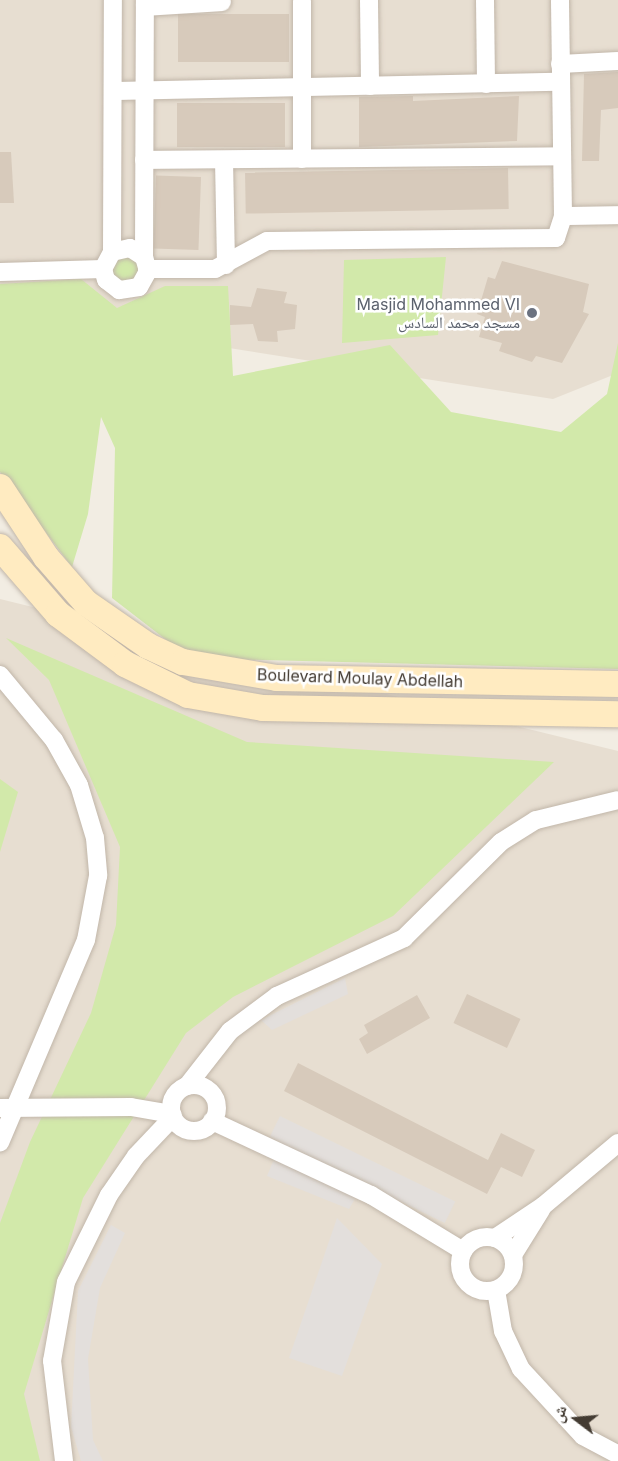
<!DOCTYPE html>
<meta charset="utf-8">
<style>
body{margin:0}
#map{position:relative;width:618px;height:1461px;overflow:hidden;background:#f2ede3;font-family:Inter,"Noto Naskh Arabic",sans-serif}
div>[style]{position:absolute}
.residential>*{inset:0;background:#e7ded1}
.green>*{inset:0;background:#d2e9aa}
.parking>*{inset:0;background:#e3dfdc;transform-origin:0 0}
.building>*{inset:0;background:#d7cabb;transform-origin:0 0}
.roads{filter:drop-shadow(0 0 2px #c1b6a9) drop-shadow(0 0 2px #c1b6a9)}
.street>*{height:18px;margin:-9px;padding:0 9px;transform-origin:9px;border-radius:9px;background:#fff}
.street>.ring{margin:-9px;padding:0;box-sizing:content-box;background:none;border:18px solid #fff;border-radius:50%}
.secondary>*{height:26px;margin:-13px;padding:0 13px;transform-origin:13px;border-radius:13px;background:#ffebc1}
.dots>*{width:16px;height:16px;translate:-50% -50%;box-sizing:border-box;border:3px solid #fff;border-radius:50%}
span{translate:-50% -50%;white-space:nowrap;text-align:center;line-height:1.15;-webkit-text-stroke:5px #fff;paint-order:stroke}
.worship-label{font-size:16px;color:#5b616d}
.right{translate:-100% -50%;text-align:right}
.street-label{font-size:16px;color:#443c33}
.north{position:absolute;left:546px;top:1389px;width:60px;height:60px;-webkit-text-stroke:4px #fff;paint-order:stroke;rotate:286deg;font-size:16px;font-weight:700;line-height:24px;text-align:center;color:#443c33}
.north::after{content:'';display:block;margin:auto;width:21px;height:27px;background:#443c33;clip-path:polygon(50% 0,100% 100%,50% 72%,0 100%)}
</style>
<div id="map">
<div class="residential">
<div style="clip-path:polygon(0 0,618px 0,618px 373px,553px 399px,0 312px)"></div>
<div style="clip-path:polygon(0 599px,618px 751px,618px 1461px,0 1461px)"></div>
</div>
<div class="green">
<div style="clip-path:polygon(119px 254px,139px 260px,139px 276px,125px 284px,111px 274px)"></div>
<div style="clip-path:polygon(446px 257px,438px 335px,342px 343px,344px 260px)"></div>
<div style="clip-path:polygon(81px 279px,117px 308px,165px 286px,228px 286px,233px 376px,390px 345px,451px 412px,561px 432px,607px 394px,618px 343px,618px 669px,220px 659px,178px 649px,112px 598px,115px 448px,101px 417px,88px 514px,72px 567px,0 472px,0 284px)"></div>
<div style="clip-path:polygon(6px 638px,247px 742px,554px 762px,393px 916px,233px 997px,186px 1033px,83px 1198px,24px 1394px,40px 1461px,0 1461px,0 1223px,30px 1142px,91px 1013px,116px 925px,120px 847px,49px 680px)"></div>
<div style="clip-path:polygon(0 779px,18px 792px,0 852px)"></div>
</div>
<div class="parking">
<div style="clip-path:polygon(345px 978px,348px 994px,272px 1030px,261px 1020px)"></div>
<div style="left:280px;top:1116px;width:195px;height:24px;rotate:26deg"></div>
<div style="clip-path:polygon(274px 1159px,356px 1197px,349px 1209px,267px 1176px)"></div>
<div style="clip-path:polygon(337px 1218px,382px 1264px,342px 1376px,289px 1358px)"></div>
<div style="clip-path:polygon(111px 1225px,125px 1233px,100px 1288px,88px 1359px,93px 1440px,103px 1461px,81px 1461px,71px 1427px,78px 1291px)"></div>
</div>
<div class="building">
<div style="left:289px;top:14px;width:48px;height:111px;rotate:90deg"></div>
<div style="clip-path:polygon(618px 72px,618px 108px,601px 110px,599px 161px,582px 161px,584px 74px)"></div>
<div style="clip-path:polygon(413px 96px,413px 101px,519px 96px,517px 141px,359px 147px,359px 97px)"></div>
<div style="left:285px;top:103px;width:44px;height:108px;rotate:90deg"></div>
<div style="clip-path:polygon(0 152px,11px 152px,14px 203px,0 203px)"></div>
<div style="left:508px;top:168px;width:41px;height:263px;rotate:89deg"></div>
<div style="left:201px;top:177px;width:73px;height:45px;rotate:92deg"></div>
<div style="clip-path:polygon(502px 261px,589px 284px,583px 312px,589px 314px,562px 363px,536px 356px,532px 362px,499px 351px,502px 343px,479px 337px,485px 317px,477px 314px,488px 277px,495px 279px)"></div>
<div style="clip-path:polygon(257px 288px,287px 292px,284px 303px,297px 305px,295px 329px,277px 331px,278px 342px,258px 341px,253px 324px,230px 325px,230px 305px,251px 307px)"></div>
<div style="left:467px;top:994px;width:59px;height:32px;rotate:25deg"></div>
<div style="clip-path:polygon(417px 995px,430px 1018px,367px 1054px,359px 1039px,368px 1033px,364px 1025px)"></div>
<div style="clip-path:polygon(298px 1063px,488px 1160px,501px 1133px,535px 1150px,522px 1177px,501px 1167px,487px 1194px,284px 1091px)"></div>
</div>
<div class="roads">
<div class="street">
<div style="left:369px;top:0;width:86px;rotate:89.3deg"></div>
<div style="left:485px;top:0;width:84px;rotate:89.3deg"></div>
<div style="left:145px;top:7px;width:77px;rotate:-3.7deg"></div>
<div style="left:560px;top:64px;width:58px;rotate:-3deg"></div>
<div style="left:113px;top:91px;width:447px;rotate:-1.2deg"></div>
<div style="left:302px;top:159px;width:158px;rotate:-90deg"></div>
<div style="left:144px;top:160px;width:417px;rotate:-0.5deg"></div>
<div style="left:224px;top:160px;width:105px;rotate:88.9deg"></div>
<div style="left:563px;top:216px;width:55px;rotate:-1deg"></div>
<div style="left:112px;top:252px;width:18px;rotate:-13deg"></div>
<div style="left:130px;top:248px;width:17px;rotate:33deg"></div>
<div style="left:144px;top:257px;width:15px;rotate:74deg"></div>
<div style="left:148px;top:271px;width:18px;rotate:119deg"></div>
<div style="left:139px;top:287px;width:20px;rotate:171deg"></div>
<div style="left:119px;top:290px;width:16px;rotate:-142deg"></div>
<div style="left:106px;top:280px;width:11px;rotate:-105deg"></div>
<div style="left:103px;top:269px;width:19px;rotate:-62deg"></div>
<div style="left:112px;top:252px;width:252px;rotate:-89.8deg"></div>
<div style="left:144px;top:257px;width:257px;rotate:-89.8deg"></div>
<div style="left:147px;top:269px;width:68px"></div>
<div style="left:215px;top:269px;width:59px;rotate:-28.3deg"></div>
<div style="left:267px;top:241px;width:289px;rotate:-0.6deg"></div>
<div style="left:556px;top:238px;width:23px;rotate:-72deg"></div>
<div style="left:563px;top:216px;width:216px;rotate:-90.8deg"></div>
<div style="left:0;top:272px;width:103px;rotate:-1.7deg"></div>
<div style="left:0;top:675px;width:85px;rotate:50.3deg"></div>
<div style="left:54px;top:740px;width:51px;rotate:60.9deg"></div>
<div style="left:79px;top:785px;width:55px;rotate:73.2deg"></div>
<div style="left:95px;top:838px;width:38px;rotate:85deg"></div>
<div style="left:98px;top:876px;width:65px;rotate:100.6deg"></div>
<div style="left:86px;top:940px;width:220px;rotate:113deg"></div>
<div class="ring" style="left:171px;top:1085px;width:28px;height:28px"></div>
<div style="left:187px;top:1086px;width:70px;rotate:-52deg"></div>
<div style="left:230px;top:1031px;width:59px;rotate:-36.7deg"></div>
<div style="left:277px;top:996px;width:140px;rotate:-24.5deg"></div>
<div style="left:404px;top:938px;width:136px;rotate:-44.7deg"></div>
<div style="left:501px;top:842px;width:41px;rotate:-32.2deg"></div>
<div style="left:536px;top:820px;width:84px;rotate:-13.7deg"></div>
<div style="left:0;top:1108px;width:131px;rotate:-0.4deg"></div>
<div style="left:131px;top:1107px;width:42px;rotate:9.7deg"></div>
<div style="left:212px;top:1121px;width:175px;rotate:25deg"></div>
<div style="left:371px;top:1195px;width:108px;rotate:31.3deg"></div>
<div class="ring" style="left:460px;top:1237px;width:36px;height:36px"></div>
<div style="left:495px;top:1238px;width:58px;rotate:-33.7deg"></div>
<div style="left:543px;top:1206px;width:98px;rotate:-40deg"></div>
<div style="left:513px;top:1255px;width:53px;rotate:-58.1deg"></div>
<div style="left:496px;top:1290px;width:42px;rotate:80.3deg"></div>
<div style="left:503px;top:1331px;width:42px;rotate:64.7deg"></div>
<div style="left:521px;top:1369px;width:91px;rotate:47.2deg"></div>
<div style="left:583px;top:1436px;width:40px;rotate:28deg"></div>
<div style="left:64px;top:1461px;width:101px;rotate:-96.8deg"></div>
<div style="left:52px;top:1361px;width:80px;rotate:-80deg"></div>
<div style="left:66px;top:1282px;width:97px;rotate:-63.7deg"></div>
<div style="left:109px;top:1195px;width:47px;rotate:-55.3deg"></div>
<div style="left:136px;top:1156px;width:54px;rotate:-46.5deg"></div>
</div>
<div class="secondary">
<div style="left:0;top:487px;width:84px;rotate:56.7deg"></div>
<div style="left:46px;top:557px;width:61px;rotate:49deg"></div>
<div style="left:86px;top:603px;width:75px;rotate:34.7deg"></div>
<div style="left:148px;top:646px;width:38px;rotate:25deg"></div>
<div style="left:183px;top:662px;width:95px;rotate:9.7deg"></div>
<div style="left:277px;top:678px;width:341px;rotate:1deg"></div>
<div style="left:0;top:547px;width:89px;rotate:49.1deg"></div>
<div style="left:58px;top:614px;width:84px;rotate:36.7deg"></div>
<div style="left:125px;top:664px;width:70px;rotate:26.2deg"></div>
<div style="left:188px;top:695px;width:76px;rotate:9.8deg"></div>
<div style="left:263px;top:708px;width:355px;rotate:1deg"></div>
</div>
</div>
<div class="dots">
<div style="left:532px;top:313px;background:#6b7280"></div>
</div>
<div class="worship-label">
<span class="right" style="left:520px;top:313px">Masjid Mohammed VI<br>مسجد محمد السادس</span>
</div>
<div class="street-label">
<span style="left:360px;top:678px;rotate:2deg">Boulevard Moulay Abdellah</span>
</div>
<div class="north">ش</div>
</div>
